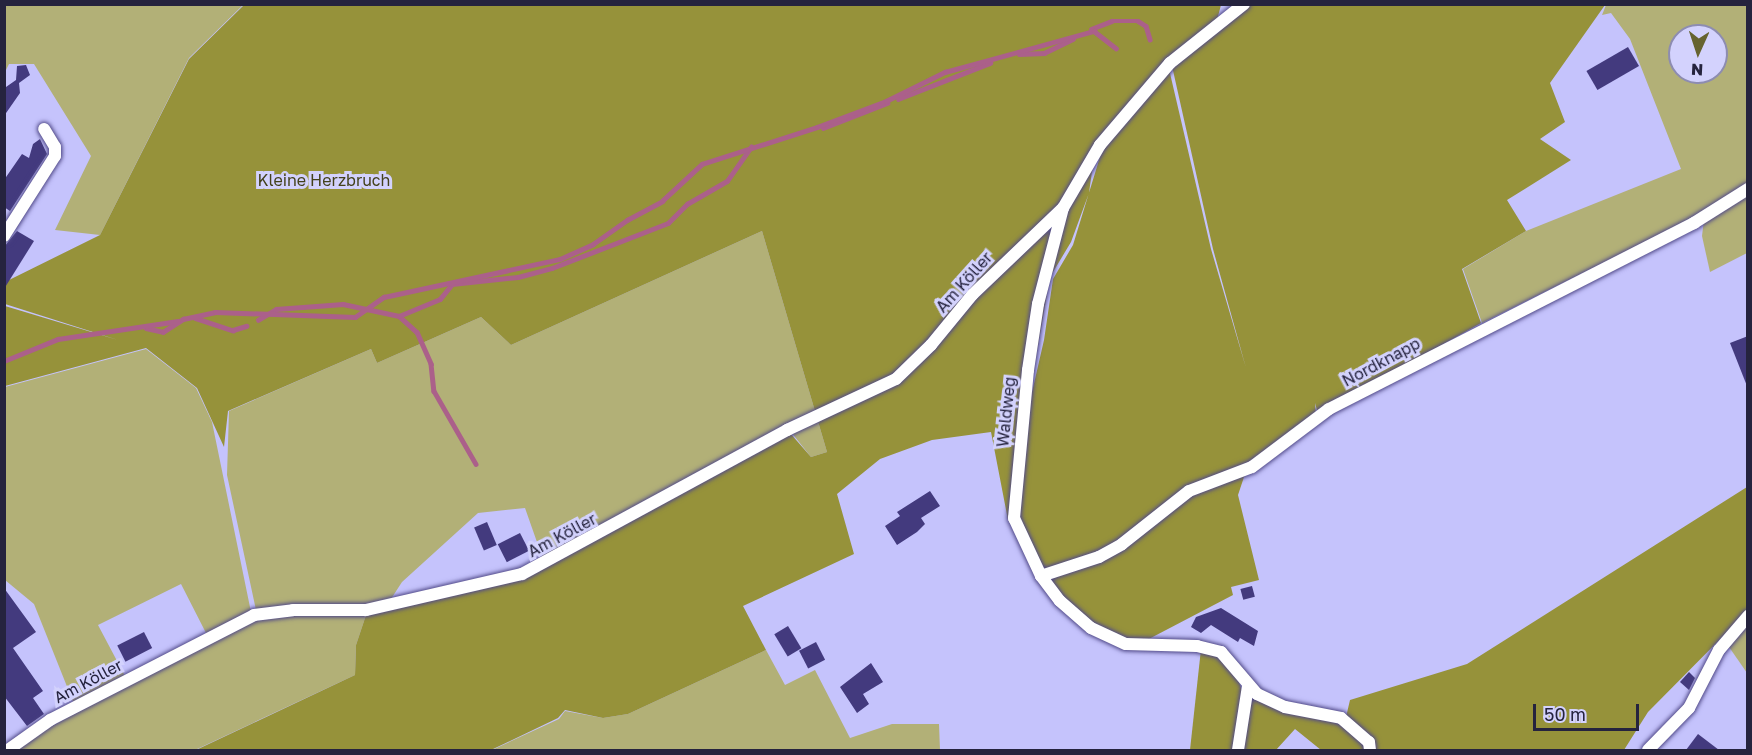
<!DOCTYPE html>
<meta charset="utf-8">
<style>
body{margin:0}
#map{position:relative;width:1752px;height:755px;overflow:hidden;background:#c5c3fc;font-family:"Golos Text",sans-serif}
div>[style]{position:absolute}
.green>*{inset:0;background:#b2b077}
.forest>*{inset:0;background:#96923a}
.stream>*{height:4.5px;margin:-2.25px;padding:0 2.25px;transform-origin:2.25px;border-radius:2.25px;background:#ab608a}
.building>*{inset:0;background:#433a7e;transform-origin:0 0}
.roads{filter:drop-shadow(0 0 2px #514a89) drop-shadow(0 0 2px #514a89)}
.street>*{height:12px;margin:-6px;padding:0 6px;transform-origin:6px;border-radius:6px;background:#fff}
span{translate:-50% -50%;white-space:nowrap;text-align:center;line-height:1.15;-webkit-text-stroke:6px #d3d2fd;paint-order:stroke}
.park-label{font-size:16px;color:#43411b}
.street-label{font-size:16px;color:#25233e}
.frame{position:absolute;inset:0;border:6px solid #25233e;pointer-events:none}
.north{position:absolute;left:1668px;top:24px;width:60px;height:60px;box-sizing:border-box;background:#d3d2fd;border:2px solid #8d8cb1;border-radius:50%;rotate:183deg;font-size:16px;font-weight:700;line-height:24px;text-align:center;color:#25233e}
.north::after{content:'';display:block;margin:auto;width:21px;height:27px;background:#666330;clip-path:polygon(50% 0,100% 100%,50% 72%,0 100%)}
.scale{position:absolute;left:1533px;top:704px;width:106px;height:27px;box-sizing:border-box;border:3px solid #25233e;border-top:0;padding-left:8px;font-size:18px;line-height:21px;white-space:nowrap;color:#25233e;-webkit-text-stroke:4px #d3d2fd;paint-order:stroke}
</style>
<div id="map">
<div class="green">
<div style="clip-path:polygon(5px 4px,243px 5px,189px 58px,100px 235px,55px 230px,91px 156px,34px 64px,9px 64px,5px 72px)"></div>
<div style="clip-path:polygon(evenodd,1606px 5px,1747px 5px,1747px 184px,1689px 220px,1482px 323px,1463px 269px,1526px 231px,1681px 169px,1630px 39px,1611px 13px,1602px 15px,1606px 5px,1680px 36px,1716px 36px,1716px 72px,1680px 72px,1680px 36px)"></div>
<div style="clip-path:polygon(1747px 192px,1747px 253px,1710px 272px,1702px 236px,1704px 220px)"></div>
<div style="clip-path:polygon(762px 231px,827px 452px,811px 457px,787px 427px,544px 562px,525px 508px,478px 513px,402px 582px,389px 602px,339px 609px,256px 610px,227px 475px,229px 411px,371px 349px,377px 363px,481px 317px,511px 345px)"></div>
<div style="clip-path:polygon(146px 349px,196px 388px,212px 422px,251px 612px,206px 633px,181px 584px,98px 625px,125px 676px,74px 704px,34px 604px,5px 580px,5px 387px)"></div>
<div style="clip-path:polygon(275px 615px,366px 615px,356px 645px,355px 675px,195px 750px,14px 750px,30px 738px,236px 626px)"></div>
<div style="clip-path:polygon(1747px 620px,1747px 673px,1727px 644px)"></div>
<div style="clip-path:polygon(766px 650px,785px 685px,815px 670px,850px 738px,892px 724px,939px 724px,940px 750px,492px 750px,559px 719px,565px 711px,603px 718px,628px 714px)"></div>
</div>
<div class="forest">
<div style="clip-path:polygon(244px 5px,1221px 5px,1217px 20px,1167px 60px,1096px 142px,1089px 193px,1071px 242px,1050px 277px,1024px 427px,1044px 340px,1053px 279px,1073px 245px,1103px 147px,1169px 69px,1211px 249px,1246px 368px,1213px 249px,1172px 66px,1248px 5px,1605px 5px,1550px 83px,1565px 122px,1540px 139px,1571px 160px,1507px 200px,1526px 231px,1462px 269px,1481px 323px,1318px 414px,1315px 403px,1316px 415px,1244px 477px,1238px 495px,1259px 580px,1231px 587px,1233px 595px,1145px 641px,1128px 640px,1092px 625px,1061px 598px,1008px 520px,991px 432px,932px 440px,880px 459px,837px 494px,854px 554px,743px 606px,766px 650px,628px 714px,603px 718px,565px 710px,558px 718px,491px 750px,196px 750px,355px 675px,356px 645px,366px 615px,524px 578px,790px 433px,811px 457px,827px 452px,762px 231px,511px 345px,481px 317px,377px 363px,371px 349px,228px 411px,224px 447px,197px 388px,146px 348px,5px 386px,5px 306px,118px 340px,5px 304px,5px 282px,100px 235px,189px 59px)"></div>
<div style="clip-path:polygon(1747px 487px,1747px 612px,1648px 712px,1624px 750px,1373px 750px,1346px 717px,1350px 700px,1467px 664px)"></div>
<div style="clip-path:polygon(1201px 649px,1218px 654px,1237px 676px,1244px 697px,1235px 750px,1190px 750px)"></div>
<div style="clip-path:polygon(1250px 696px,1340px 722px,1366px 743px,1368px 750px,1321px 750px,1295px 729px,1276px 750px,1239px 750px)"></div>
</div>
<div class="stream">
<div style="left:1091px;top:29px;width:22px;rotate:-21deg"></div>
<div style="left:1112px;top:21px;width:26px"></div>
<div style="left:1138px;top:21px;width:9px;rotate:32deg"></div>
<div style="left:1146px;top:26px;width:14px;rotate:73deg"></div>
<div style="left:1019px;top:54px;width:25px;rotate:-2deg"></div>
<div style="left:1044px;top:53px;width:32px;rotate:-26deg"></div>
<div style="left:898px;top:99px;width:99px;rotate:-21.4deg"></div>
<div style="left:823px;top:128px;width:69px;rotate:-21.3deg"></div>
<div style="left:399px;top:316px;width:24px;rotate:42deg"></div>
<div style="left:417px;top:332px;width:35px;rotate:66deg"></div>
<div style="left:431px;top:364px;width:27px;rotate:84deg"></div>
<div style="left:434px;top:391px;width:84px;rotate:60.1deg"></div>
<div style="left:195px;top:318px;width:40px;rotate:18deg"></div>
<div style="left:233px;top:330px;width:14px;rotate:-17deg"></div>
<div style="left:258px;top:320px;width:21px;rotate:-31deg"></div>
<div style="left:276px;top:309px;width:67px;rotate:-4.3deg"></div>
<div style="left:343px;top:304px;width:57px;rotate:12.1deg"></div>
<div style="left:399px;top:316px;width:44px;rotate:-22.5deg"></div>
<div style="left:440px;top:299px;width:19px;rotate:-51deg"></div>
<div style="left:452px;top:284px;width:66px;rotate:-6.1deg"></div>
<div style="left:518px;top:277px;width:35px;rotate:-15deg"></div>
<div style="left:552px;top:268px;width:124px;rotate:-21.2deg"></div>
<div style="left:668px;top:223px;width:27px;rotate:-45deg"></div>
<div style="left:687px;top:204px;width:46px;rotate:-29.9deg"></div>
<div style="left:727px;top:181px;width:42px;rotate:-54.8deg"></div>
<div style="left:146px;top:328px;width:17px;rotate:13deg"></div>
<div style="left:163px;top:332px;width:24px;rotate:-33deg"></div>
<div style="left:183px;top:319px;width:33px;rotate:-12deg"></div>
<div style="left:215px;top:312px;width:140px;rotate:2deg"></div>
<div style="left:355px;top:317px;width:35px;rotate:-35deg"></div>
<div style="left:384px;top:297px;width:180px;rotate:-12.2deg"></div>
<div style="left:560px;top:259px;width:36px;rotate:-24deg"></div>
<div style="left:593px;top:244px;width:42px;rotate:-35.2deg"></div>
<div style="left:627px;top:220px;width:40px;rotate:-28deg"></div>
<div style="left:662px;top:201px;width:54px;rotate:-42.8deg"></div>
<div style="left:702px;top:164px;width:121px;rotate:-17.8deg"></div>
<div style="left:817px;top:127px;width:74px;rotate:-20.6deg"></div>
<div style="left:886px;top:101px;width:66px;rotate:-26.2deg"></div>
<div style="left:945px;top:72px;width:155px;rotate:-15.4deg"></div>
<div style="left:1094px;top:31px;width:28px;rotate:38deg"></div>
<div style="left:4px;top:361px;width:58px;rotate:-22.2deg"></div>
<div style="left:58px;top:339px;width:121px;rotate:-8.5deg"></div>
</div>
<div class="building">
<div style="left:1628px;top:47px;width:22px;height:48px;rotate:60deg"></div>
<div style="clip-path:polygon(26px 65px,30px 75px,19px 83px,20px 93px,4px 116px,6px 87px,16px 80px,17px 66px)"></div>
<div style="clip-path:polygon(40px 139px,47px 154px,10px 211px,4px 207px,4px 180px,22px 154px,29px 158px,33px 144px)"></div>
<div style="clip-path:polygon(17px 231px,34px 241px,4px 289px,4px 247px)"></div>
<div style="clip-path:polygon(1748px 336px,1748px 386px,1747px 386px,1730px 343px)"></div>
<div style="clip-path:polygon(930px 491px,940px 506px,921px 518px,925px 524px,917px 532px,897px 545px,885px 526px,900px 516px,897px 512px)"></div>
<div style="left:487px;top:522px;width:25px;height:14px;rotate:67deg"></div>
<div style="left:520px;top:533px;width:20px;height:25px;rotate:63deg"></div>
<div style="left:1252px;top:586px;width:11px;height:12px;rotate:75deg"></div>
<div style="clip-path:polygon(4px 588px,36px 632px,13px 648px,43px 691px,33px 698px,44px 714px,27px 726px,4px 696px)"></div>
<div style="clip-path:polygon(1221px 608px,1258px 631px,1254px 646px,1240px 638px,1238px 642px,1211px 625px,1201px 633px,1191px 627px,1196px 617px)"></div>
<div style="left:788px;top:626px;width:26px;height:16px;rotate:59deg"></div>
<div style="left:144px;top:632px;width:18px;height:30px;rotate:63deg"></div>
<div style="left:816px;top:642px;width:20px;height:19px;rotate:63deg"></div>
<div style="clip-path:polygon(871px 663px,883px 682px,863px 694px,869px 704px,857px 713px,840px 687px)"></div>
<div style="clip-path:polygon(1689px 672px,1695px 678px,1689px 690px,1680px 682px)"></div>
<div style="clip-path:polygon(1698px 734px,1719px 750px,1686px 750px)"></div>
</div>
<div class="roads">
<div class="street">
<div style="left:1244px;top:4px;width:95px;rotate:141.4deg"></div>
<div style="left:1170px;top:63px;width:108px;rotate:130.5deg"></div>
<div style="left:1100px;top:145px;width:73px;rotate:120.4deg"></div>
<div style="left:1063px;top:208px;width:99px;rotate:104.6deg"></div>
<div style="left:1038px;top:304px;width:67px;rotate:98.6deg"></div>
<div style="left:1028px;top:370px;width:149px;rotate:95.4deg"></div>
<div style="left:1014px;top:518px;width:64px;rotate:65deg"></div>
<div style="left:1041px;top:576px;width:31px;rotate:53deg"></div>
<div style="left:1060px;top:601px;width:41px;rotate:41.1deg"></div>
<div style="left:1091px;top:628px;width:38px;rotate:25deg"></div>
<div style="left:1126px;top:644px;width:71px;rotate:1.6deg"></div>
<div style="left:1197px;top:646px;width:25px;rotate:14deg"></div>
<div style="left:1221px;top:652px;width:55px;rotate:49.4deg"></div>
<div style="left:1257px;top:694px;width:31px;rotate:25deg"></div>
<div style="left:1285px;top:707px;width:57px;rotate:11.1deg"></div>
<div style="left:1341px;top:718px;width:37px;rotate:41deg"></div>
<div style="left:1369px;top:742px;width:8px;rotate:83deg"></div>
<div style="left:4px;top:236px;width:95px;rotate:-57.5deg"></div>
<div style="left:55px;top:156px;width:9px;rotate:-90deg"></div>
<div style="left:55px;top:147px;width:21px;rotate:-121deg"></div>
<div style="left:1041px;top:576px;width:61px;rotate:-18.1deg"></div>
<div style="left:1099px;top:557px;width:26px;rotate:-29deg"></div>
<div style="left:1122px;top:544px;width:85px;rotate:-38.3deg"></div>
<div style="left:1189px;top:491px;width:67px;rotate:-20.9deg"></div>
<div style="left:1252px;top:467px;width:96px;rotate:-37deg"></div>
<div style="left:1329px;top:409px;width:410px;rotate:-27deg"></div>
<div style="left:1694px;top:223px;width:64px;rotate:-32.2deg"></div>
<div style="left:8px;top:750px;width:52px;rotate:-35.5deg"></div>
<div style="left:50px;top:720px;width:229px;rotate:-27.2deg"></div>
<div style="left:254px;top:615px;width:39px;rotate:-7deg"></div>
<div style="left:293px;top:610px;width:73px"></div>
<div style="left:366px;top:610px;width:160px;rotate:-13deg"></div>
<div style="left:522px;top:574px;width:302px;rotate:-28.5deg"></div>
<div style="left:787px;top:430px;width:120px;rotate:-25.1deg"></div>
<div style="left:896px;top:379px;width:49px;rotate:-44.2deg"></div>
<div style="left:931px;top:345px;width:65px;rotate:-50.6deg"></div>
<div style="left:972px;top:295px;width:126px;rotate:-43.7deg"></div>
<div style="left:1238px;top:750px;width:65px;rotate:-81.1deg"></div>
<div style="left:1648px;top:750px;width:59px;rotate:-45.7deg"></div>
<div style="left:1689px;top:708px;width:65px;rotate:-62.7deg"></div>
<div style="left:1719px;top:650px;width:45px;rotate:-49.5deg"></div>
</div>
</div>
<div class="park-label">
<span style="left:324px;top:180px">Kleine Herzbruch</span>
</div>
<div class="street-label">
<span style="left:964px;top:282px;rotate:-48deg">Am Köller</span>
<span style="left:1381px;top:362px;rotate:-28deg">Nordknapp</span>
<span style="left:1006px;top:412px;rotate:-84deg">Waldweg</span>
<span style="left:562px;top:535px;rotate:-28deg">Am Köller</span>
<span style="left:88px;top:681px;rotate:-28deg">Am Köller</span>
</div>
<div class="frame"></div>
<div class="north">N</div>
<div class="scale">50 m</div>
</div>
